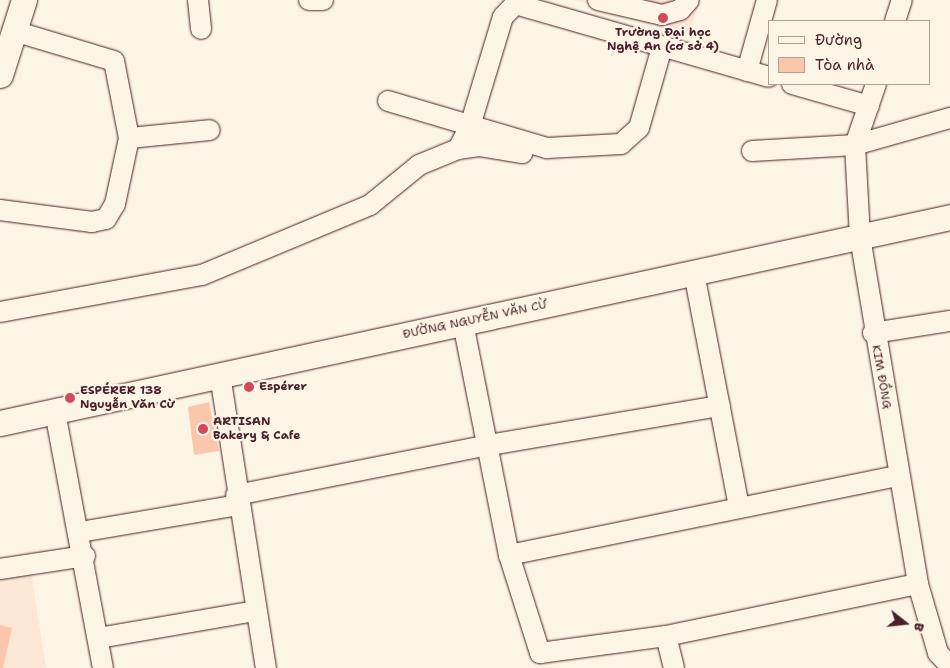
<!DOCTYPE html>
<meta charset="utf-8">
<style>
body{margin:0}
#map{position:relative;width:950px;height:668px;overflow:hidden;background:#fcf5e5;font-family:"Shantell Sans",sans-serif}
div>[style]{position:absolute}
.built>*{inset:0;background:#fce7d4}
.building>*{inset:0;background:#fbc7ac}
.roads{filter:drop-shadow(0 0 1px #4a1f2b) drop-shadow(0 0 1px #4a1f2b)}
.minor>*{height:20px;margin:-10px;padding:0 10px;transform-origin:10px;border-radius:10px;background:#fcf5e5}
.major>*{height:25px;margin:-12.5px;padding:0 12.5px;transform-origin:12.5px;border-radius:12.5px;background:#fcf5e5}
.dots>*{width:14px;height:14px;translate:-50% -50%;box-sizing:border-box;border:2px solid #fcf5e5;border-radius:50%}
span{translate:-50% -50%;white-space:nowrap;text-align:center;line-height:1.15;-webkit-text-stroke:4.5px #fcf5e5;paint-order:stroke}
.poi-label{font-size:12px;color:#4a1f2b;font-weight:700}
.left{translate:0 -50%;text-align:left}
.street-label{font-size:12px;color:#4a1f2b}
.legend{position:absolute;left:768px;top:20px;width:162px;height:65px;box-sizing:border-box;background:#fcf5e5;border:1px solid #b59f9b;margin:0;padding:6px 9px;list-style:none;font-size:15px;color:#4a1f2b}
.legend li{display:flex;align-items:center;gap:10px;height:25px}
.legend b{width:25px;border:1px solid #b59f9b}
.north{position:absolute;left:880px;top:598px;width:50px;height:50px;-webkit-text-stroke:4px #fcf5e5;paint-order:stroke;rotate:106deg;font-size:14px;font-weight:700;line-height:20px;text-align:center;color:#4a1f2b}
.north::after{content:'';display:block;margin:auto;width:18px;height:22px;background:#4a1f2b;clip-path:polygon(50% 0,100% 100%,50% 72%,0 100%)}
</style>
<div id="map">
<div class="built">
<div style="clip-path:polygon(575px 0,700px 0,689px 36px)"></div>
<div style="clip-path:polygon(31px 572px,46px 668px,0 668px,0 576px)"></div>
</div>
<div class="building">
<div style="clip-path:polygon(209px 402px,219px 451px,194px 455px,188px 407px)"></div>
<div style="clip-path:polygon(0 625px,12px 628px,3px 668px,0 668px)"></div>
</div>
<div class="roads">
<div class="minor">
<div style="left:198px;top:0;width:29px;rotate:84deg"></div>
<div style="left:309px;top:0;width:14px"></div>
<div style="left:598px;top:0;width:66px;rotate:13.2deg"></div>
<div style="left:662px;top:15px;width:19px;rotate:-16deg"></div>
<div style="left:680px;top:10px;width:13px;rotate:-48deg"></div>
<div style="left:895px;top:21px;width:22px;rotate:-72deg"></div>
<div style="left:747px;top:71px;width:74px;rotate:-74.3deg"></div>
<div style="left:792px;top:84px;width:80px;rotate:15.9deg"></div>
<div style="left:876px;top:84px;width:65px;rotate:109deg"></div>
<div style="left:855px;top:145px;width:92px;rotate:86.9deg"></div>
<div style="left:860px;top:237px;width:352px;rotate:80.5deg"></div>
<div style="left:918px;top:584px;width:72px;rotate:73.8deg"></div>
<div style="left:938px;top:653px;width:18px;rotate:47deg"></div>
<div style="left:388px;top:101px;width:166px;rotate:16.5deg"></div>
<div style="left:547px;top:148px;width:74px;rotate:-3.1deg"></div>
<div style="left:621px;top:144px;width:24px;rotate:-42deg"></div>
<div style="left:639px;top:128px;width:84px;rotate:-74.1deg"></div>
<div style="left:129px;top:138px;width:81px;rotate:-5.6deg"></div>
<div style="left:458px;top:149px;width:21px;rotate:-8deg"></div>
<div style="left:479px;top:146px;width:44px;rotate:9.2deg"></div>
<div style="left:752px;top:151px;width:103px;rotate:-3.3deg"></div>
<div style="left:855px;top:145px;width:99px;rotate:-15.9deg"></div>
<div style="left:0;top:210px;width:93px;rotate:7.4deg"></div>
<div style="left:92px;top:222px;width:14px;rotate:-12deg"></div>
<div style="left:106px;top:219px;width:17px;rotate:-59deg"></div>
<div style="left:115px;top:204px;width:67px;rotate:-78deg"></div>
<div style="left:129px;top:138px;width:78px;rotate:-101deg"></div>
<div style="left:114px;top:61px;width:104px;rotate:-163.3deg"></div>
<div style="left:694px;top:273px;width:238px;rotate:79.1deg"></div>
<div style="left:0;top:312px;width:205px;rotate:-10.4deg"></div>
<div style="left:202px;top:275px;width:182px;rotate:-22.6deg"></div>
<div style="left:370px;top:205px;width:63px;rotate:-39.2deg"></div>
<div style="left:419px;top:165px;width:42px;rotate:-22.3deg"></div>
<div style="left:458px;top:149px;width:26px;rotate:-62deg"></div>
<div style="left:470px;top:126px;width:114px;rotate:-73.2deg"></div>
<div style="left:503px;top:17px;width:18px;rotate:-47deg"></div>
<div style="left:515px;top:4px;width:264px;rotate:16deg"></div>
<div style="left:463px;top:323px;width:237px;rotate:78.8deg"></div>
<div style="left:509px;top:555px;width:103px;rotate:72.4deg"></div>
<div style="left:540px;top:653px;width:127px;rotate:-7.7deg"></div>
<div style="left:666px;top:636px;width:257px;rotate:-11.7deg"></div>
<div style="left:873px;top:333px;width:78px;rotate:-8.9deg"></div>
<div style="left:220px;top:375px;width:297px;rotate:81.1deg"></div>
<div style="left:55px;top:412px;width:260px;rotate:79.4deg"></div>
<div style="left:236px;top:495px;width:258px;rotate:-11.2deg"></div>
<div style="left:489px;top:445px;width:234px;rotate:-9.6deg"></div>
<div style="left:80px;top:532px;width:160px;rotate:-9.7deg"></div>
<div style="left:509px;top:555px;width:398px;rotate:-11.5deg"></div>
<div style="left:0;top:569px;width:86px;rotate:-8.7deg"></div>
<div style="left:666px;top:636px;width:33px;rotate:76deg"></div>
<div style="left:99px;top:638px;width:159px;rotate:-9.8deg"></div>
</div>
<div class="major">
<div style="left:0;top:75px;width:79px;rotate:-72.3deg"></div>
<div style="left:0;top:423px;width:972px;rotate:-12.23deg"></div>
</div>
</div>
<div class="dots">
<div style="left:663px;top:18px;background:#d1495b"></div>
<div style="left:249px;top:387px;background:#d1495b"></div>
<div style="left:70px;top:398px;background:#d1495b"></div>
<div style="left:203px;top:429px;background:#d1495b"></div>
</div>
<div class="poi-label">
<span style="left:663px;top:40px">Trường Đại học<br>Nghệ An (cơ sở 4)</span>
<span class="left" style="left:259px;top:387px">Espérer</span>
<span class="left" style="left:80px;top:398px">ESPÉRER 138<br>Nguyễn Văn Cừ</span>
<span class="left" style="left:213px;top:429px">ARTISAN<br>Bakery &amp; Cafe</span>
</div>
<div class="street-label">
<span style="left:475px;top:320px;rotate:-12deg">ĐƯỜNG NGUYỄN VĂN CỪ</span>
<span style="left:881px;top:377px;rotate:80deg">KIM ĐỒNG</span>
</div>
<ul class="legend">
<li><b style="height:6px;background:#fcf5e5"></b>Đường</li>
<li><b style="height:14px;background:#fbc7ac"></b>Tòa nhà</li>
</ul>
<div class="north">B</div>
</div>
